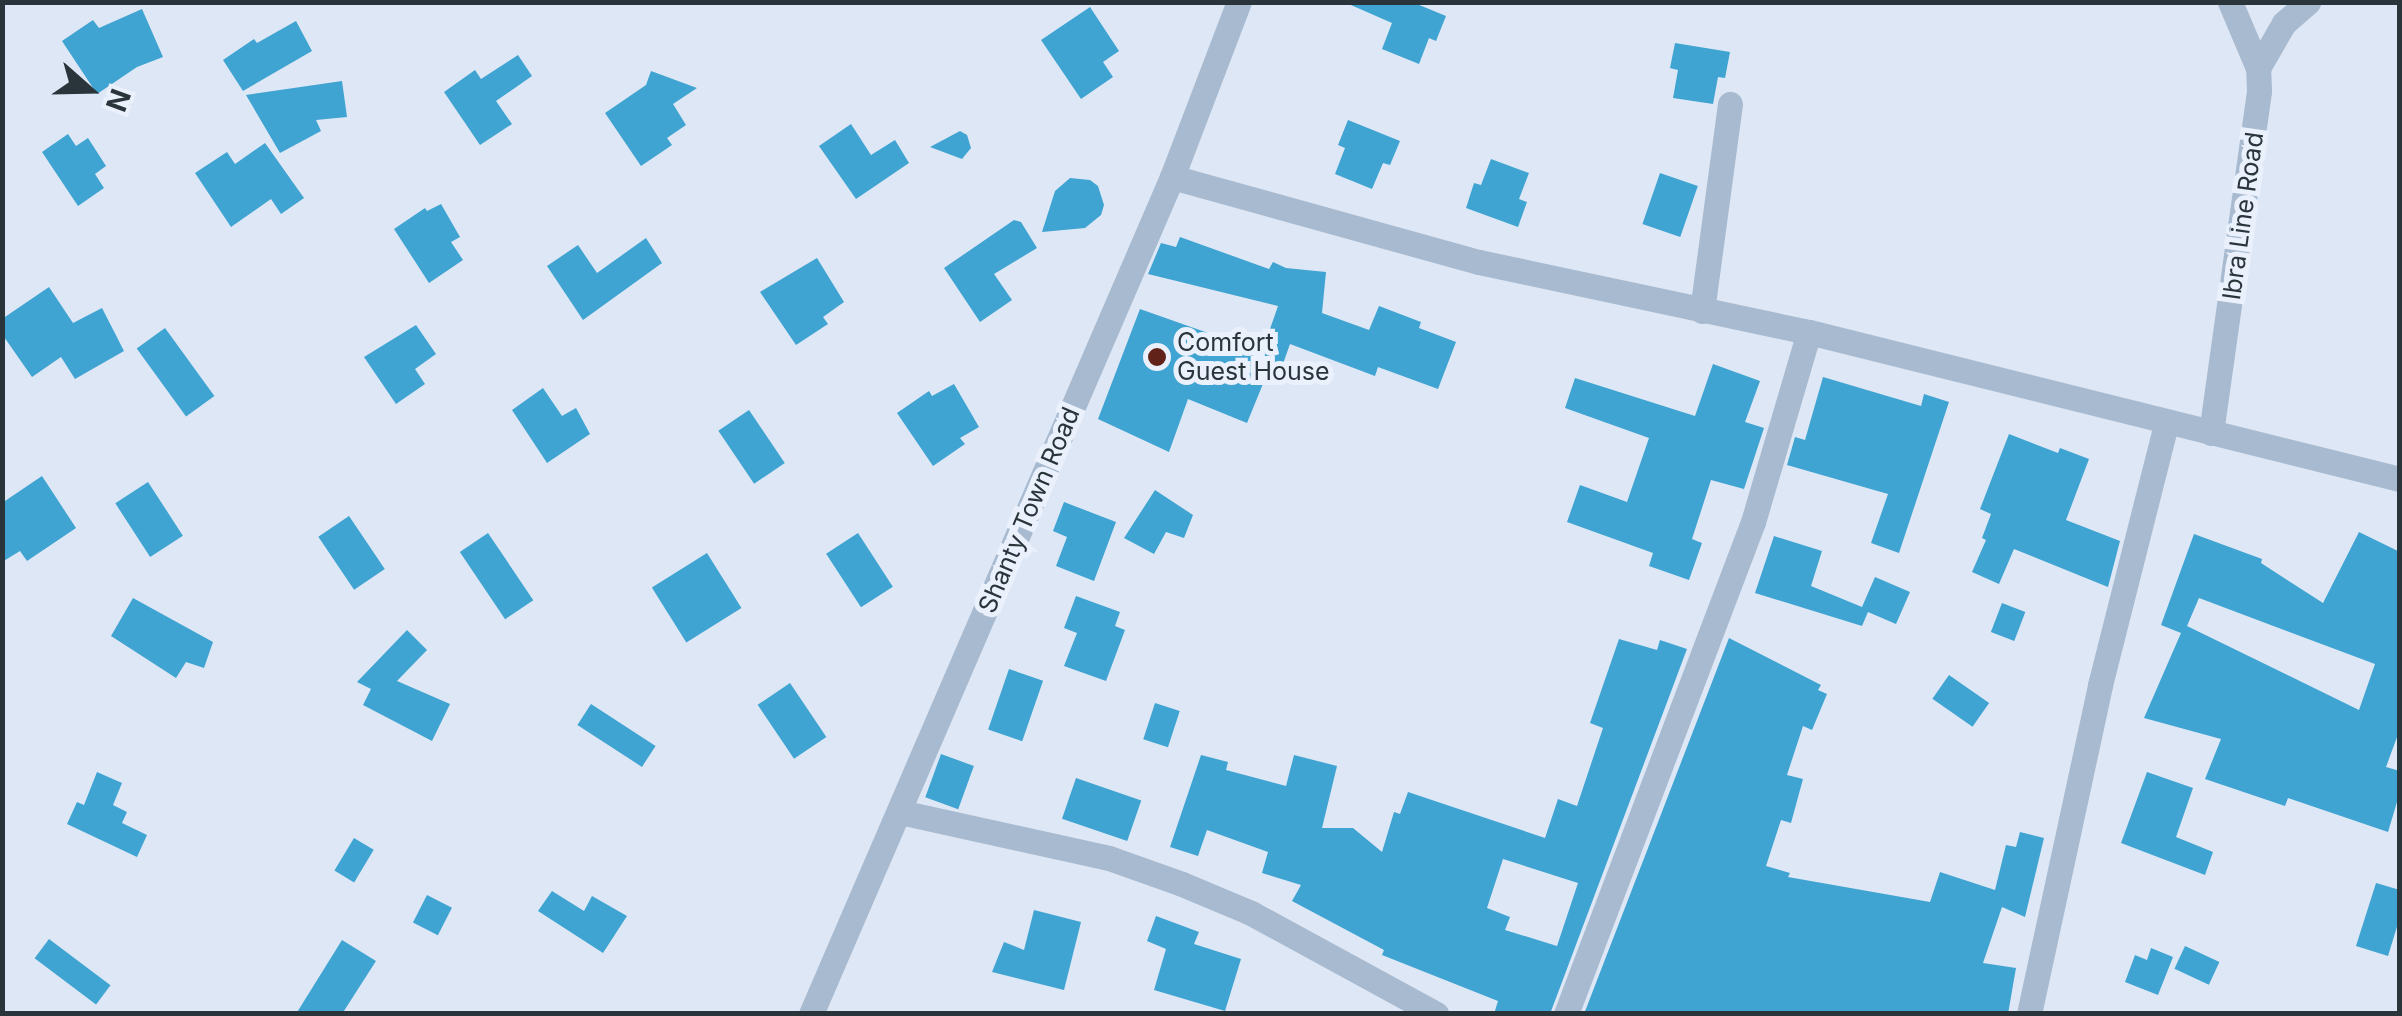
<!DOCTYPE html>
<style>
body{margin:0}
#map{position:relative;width:2402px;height:1016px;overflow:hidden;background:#dee7f5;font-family:Inter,sans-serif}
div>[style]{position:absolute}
.building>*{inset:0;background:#3fa4d2;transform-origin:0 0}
.street>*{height:25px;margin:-12.5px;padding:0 12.5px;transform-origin:12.5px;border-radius:12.5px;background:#a8bacf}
.dots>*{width:28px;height:28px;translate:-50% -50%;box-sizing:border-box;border:5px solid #ebf1fc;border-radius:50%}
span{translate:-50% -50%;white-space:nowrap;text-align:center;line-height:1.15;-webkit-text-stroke:10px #ebf1fc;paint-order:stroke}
.street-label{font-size:25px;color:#29343b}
.poi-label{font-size:25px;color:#29343b}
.left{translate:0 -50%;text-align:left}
.frame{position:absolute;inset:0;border:5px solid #29343b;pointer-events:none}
.north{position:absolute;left:40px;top:40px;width:100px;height:100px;-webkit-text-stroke:8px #ebf1fc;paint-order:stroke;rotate:110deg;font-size:28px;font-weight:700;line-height:40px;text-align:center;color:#29343b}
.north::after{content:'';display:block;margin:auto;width:35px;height:45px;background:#29343b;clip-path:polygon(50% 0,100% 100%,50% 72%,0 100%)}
</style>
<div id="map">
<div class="building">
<div style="clip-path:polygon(1344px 2px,1412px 2px,1446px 16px,1436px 41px,1429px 38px,1419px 64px,1382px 49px,1392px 23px)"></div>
<div style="clip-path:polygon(1090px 7px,1119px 51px,1103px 62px,1113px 77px,1081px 99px,1041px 40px)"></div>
<div style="clip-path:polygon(142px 9px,163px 57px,137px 67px,97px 94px,62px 41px,93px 20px,99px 28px)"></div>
<div style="clip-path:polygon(296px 21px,312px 51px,243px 91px,223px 60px,254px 39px,257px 43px)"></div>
<div style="clip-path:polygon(1675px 43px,1730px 52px,1725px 78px,1718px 77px,1713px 104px,1673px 98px,1678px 70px,1670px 68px)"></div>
<div style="clip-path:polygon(518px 55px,532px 76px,496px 101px,512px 124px,480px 145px,444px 92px,475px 70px,481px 79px)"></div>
<div style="clip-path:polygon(651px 71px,697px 88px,673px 104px,686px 125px,667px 138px,672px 145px,641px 166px,605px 113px,646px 85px)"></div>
<div style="clip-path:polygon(342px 81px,347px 117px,316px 120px,321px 131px,280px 153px,246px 95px)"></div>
<div style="clip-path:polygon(1348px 120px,1400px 141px,1390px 165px,1383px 163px,1372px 189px,1335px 174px,1345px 148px,1338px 145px)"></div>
<div style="clip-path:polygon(851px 124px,871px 155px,895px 140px,909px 163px,856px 199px,819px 146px)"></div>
<div style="clip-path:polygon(960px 131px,967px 135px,971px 148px,962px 159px,930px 147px)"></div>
<div style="clip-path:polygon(68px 134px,76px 146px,88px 138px,106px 166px,95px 174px,104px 188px,78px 206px,42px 152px)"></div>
<div style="clip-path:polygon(265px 143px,304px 198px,281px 214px,271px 199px,231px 227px,195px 173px,227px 152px,235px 164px)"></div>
<div style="clip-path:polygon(1491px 159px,1529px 173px,1519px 199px,1527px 202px,1518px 227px,1466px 208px,1474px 183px,1481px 185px)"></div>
<div style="left:1660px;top:173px;width:40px;height:54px;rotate:19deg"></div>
<div style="clip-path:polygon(1070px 178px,1090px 180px,1098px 186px,1104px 205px,1101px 215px,1085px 228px,1042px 232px,1055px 191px)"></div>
<div style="clip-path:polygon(441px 204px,460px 237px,451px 242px,463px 260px,429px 283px,394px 229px,425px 208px,427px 211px)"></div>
<div style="clip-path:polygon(1014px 220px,1021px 222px,1037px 248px,994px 274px,1012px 300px,980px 322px,944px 268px)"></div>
<div style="clip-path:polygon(1180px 237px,1269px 269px,1273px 262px,1286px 268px,1326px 272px,1322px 313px,1369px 330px,1379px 306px,1421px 322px,1419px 328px,1456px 342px,1438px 389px,1378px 367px,1375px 376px,1290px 344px,1278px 378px,1267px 374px,1247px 423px,1188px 399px,1169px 452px,1098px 419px,1140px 309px,1262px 352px,1278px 306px,1148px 274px,1161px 243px,1176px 247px)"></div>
<div style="clip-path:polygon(646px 238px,662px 263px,583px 320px,547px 266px,578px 245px,597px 273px)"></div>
<div style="clip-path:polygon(817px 258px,844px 302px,823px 317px,828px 324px,796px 345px,760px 292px)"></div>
<div style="clip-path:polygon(49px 287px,73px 323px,102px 308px,124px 351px,75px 379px,61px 357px,32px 377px,2px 334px,2px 319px)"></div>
<div style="clip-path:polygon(416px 325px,436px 354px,415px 369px,425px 384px,396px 404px,364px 357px)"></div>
<div style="left:165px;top:328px;width:84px;height:35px;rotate:54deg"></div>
<div style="clip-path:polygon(1713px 364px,1760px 381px,1745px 422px,1764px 428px,1744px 489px,1711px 480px,1692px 539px,1702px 543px,1689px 580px,1649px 566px,1653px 553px,1567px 522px,1580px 485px,1627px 502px,1649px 438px,1565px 408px,1575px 378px,1695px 416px)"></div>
<div style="clip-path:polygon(1823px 377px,1921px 406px,1924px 394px,1949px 402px,1899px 553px,1871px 543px,1888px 494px,1787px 465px,1795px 437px,1805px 440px)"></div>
<div style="clip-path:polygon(954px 384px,979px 427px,960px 438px,965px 444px,933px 466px,897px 413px,929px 391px,932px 396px)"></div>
<div style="clip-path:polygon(543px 388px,562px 416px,576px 408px,590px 434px,547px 463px,512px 410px)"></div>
<div style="left:749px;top:410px;width:64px;height:37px;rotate:56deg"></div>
<div style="clip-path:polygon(2009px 434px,2058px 453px,2060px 448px,2089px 459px,2066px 520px,2120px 541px,2108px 587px,2014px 549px,1999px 584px,1972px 572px,1986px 540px,1982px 538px,1991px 514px,1980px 509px)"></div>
<div style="clip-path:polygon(42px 476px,76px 528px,27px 561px,20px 551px,2px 562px,2px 503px)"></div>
<div style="left:148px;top:482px;width:64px;height:39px;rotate:57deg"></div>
<div style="clip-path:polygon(1155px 490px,1193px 515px,1184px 538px,1166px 532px,1154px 554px,1124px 538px)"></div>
<div style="clip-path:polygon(1064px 502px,1116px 522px,1094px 581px,1056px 566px,1067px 537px,1053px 531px)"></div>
<div style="left:349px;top:516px;width:64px;height:37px;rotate:56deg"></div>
<div style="clip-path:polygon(evenodd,2359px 532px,2400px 552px,2400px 729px,2386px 767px,2400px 771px,2400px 792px,2388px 832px,2288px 798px,2285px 806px,2205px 779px,2221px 739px,2144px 718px,2181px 633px,2161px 625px,2194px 534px,2262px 559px,2261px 563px,2323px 603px,2359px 532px,2199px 598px,2375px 664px,2359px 710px,2187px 626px,2199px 598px)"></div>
<div style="left:488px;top:533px;width:81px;height:34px;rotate:56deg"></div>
<div style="left:858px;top:533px;width:64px;height:38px;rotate:57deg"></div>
<div style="clip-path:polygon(1774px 536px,1822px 551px,1811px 586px,1862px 607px,1875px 577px,1910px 592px,1896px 624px,1868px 612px,1862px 626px,1755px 593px)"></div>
<div style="left:707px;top:553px;width:65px;height:65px;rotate:58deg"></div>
<div style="clip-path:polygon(1076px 596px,1120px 612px,1115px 626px,1125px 630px,1106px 681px,1064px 666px,1077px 633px,1064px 628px)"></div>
<div style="clip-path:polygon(133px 598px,213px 642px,204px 668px,186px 662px,176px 678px,111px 636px)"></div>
<div style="left:2002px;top:603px;width:25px;height:31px;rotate:21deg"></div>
<div style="clip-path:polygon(407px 630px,427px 650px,397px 681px,450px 704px,432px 741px,363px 705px,371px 689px,357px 682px)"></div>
<div style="clip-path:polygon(1729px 638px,1821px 685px,1818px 690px,1827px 694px,1812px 730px,1803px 726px,1787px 775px,1803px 779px,1791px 823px,1781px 820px,1766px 866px,1790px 873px,1788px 877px,1930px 902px,1940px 872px,1995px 890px,2006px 845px,2016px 847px,2020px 832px,2044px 838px,2025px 917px,2002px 907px,1983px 963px,2016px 968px,2008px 1014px,1584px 1014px)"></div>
<div style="clip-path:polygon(evenodd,1619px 639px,1657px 650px,1660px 640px,1687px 649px,1550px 1014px,1494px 1014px,1498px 1001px,1382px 955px,1384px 950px,1292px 901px,1301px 885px,1262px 873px,1268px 852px,1207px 830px,1198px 856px,1170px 847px,1201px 755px,1228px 762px,1226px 770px,1286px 786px,1294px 755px,1337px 766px,1322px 828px,1353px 828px,1382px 852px,1394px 812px,1400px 814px,1408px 792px,1545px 838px,1558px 799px,1577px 806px,1603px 728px,1590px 723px,1619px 639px,1503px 859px,1578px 883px,1557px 946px,1505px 930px,1510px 917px,1487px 908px,1503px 859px)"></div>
<div style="left:1009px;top:669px;width:36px;height:64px;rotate:19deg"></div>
<div style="left:1949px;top:675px;width:49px;height:29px;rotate:35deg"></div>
<div style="left:790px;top:683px;width:65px;height:39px;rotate:56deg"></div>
<div style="left:1155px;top:703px;width:26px;height:38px;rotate:18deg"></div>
<div style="left:591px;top:704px;width:77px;height:25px;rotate:33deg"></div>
<div style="left:941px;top:754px;width:35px;height:46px;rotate:20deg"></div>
<div style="clip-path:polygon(97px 772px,122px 783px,113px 805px,127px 812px,122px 823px,147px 835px,137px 857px,67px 824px,77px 802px,84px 805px)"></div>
<div style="clip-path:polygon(2147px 772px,2193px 788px,2176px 837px,2213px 852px,2205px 875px,2121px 843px)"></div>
<div style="left:1076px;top:778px;width:69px;height:43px;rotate:19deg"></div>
<div style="left:354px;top:838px;width:23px;height:38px;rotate:31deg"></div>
<div style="clip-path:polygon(2376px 883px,2400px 890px,2400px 917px,2388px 956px,2356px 946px)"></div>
<div style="clip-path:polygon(552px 891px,584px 911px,592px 896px,627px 916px,603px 953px,538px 911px)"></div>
<div style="left:427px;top:895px;width:28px;height:31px;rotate:27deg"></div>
<div style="clip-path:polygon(1034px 910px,1081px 922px,1064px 990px,992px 972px,1004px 942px,1024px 950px)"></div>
<div style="clip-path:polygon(1156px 916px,1199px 932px,1194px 944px,1241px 959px,1225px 1011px,1154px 990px,1166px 949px,1147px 941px)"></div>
<div style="left:49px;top:939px;width:77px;height:24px;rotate:37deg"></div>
<div style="clip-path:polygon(342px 940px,376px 961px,342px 1014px,296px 1014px)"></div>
<div style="left:2185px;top:946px;width:38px;height:25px;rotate:25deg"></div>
<div style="clip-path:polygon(2151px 948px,2173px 957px,2158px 995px,2125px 982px,2135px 955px,2147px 960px)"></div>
</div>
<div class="street">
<div style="left:2258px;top:68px;width:52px;rotate:-60deg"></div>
<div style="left:2284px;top:23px;width:32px;rotate:-41deg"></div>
<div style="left:1172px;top:177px;width:319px;rotate:15.5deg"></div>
<div style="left:1479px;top:262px;width:337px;rotate:12deg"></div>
<div style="left:1809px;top:332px;width:609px;rotate:13.97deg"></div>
<div style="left:1702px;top:311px;width:209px;rotate:-82.3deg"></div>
<div style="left:2211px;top:433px;width:345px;rotate:-82deg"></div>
<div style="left:2259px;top:91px;width:23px;rotate:-92deg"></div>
<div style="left:2258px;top:68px;width:72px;rotate:-113deg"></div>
<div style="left:900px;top:812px;width:214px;rotate:12.4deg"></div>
<div style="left:1109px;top:858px;width:77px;rotate:19.6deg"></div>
<div style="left:1182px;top:884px;width:75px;rotate:22.8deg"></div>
<div style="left:1251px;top:913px;width:211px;rotate:28.6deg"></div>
<div style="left:811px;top:1014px;width:912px;rotate:-66.67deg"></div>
<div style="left:1172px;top:177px;width:187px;rotate:-69.1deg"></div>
<div style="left:1566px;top:1014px;width:526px;rotate:-69.19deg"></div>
<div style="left:1753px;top:522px;width:198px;rotate:-73.6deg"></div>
<div style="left:2029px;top:1014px;width:337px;rotate:-77.8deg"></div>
<div style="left:2100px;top:685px;width:269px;rotate:-75.8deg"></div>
</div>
<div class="dots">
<div style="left:1157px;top:357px;background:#612319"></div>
</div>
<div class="street-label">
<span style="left:2243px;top:216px;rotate:-82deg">Ibra Line Road</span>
<span style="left:1029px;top:510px;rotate:-67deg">Shanty Town Road</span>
</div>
<div class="poi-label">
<span class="left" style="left:1177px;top:357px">Comfort<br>Guest House</span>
</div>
<div class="frame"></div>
<div class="north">N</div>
</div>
